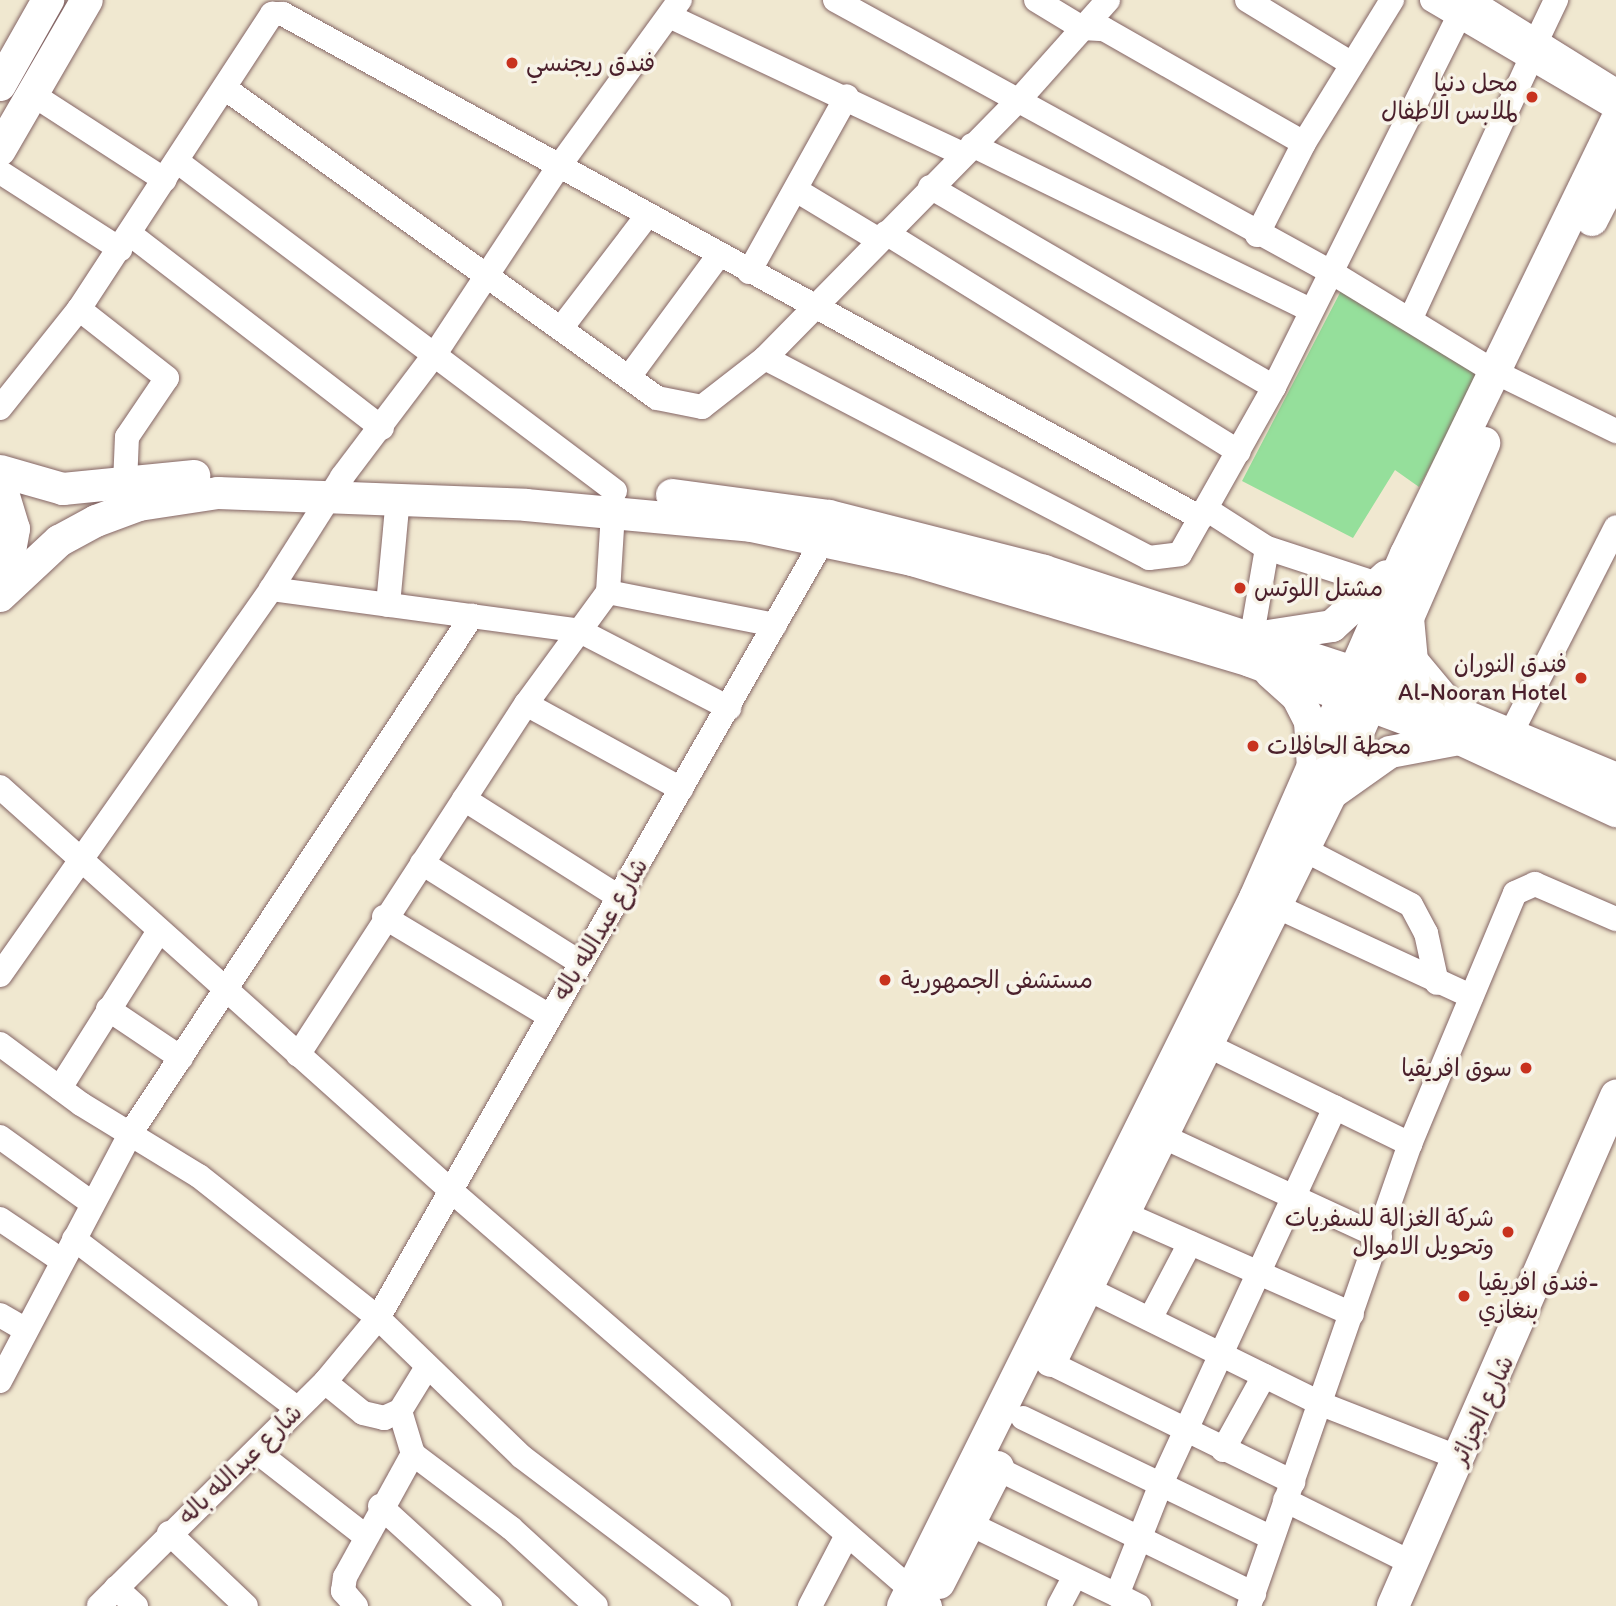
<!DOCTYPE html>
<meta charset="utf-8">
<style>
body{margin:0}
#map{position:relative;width:1616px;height:1606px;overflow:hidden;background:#f0e8d0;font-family:Itim,"Playpen Sans Arabic",sans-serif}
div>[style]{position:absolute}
.green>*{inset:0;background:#95df9b}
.roads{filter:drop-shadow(0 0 2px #846565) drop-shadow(0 0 2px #846565)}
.minor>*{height:24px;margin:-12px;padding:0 12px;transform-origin:12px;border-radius:12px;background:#fff}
.major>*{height:32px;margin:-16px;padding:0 16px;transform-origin:16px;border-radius:16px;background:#fff}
.dots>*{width:19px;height:19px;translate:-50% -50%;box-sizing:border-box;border:4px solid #f7f3e8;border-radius:50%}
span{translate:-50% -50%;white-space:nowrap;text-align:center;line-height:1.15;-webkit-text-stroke:7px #f7f3e8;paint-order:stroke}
.poi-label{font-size:24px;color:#4a1f2b}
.left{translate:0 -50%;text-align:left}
.right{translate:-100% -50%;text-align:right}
.street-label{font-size:24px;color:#4a1f2b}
</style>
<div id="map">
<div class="green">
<div style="clip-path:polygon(1343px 287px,1483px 370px,1419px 487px,1395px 470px,1353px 538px,1242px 481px)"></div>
</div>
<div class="roads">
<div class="minor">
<div style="left:835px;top:0;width:566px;rotate:28.74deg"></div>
<div style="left:1331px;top:272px;width:192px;rotate:31.4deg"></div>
<div style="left:1495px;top:372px;width:135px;rotate:26deg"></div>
<div style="left:1036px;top:0;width:54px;rotate:31.3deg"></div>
<div style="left:1082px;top:28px;width:22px;rotate:3deg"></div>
<div style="left:1104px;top:29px;width:230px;rotate:29.7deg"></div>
<div style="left:1247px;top:0;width:123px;rotate:31.4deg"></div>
<div style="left:1432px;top:0;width:213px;rotate:30.4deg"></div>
<div style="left:1470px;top:0;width:172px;rotate:31.9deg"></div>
<div style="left:669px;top:16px;width:324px;rotate:25.2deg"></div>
<div style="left:1536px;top:42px;width:47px;rotate:-64.5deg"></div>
<div style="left:226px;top:89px;width:530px;rotate:35.64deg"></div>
<div style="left:657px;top:398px;width:46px;rotate:11.3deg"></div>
<div style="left:702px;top:407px;width:80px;rotate:-37.9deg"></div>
<div style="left:765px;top:358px;width:358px;rotate:-45.5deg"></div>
<div style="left:1016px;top:103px;width:138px;rotate:-48.2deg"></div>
<div style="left:32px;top:94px;width:158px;rotate:32.9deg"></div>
<div style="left:972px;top:145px;width:377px;rotate:26deg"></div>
<div style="left:178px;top:162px;width:547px;rotate:36.97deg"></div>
<div style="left:0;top:172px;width:143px;rotate:32.7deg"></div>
<div style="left:930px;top:187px;width:398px;rotate:30.2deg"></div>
<div style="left:796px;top:190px;width:97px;rotate:31.1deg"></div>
<div style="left:886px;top:233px;width:415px;rotate:31.8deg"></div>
<div style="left:130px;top:234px;width:318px;rotate:37.6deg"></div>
<div style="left:1257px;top:235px;width:103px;rotate:-62.9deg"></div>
<div style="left:1304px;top:143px;width:168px;rotate:-58.4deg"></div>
<div style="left:749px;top:272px;width:201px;rotate:-60.9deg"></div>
<div style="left:1411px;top:318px;width:281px;rotate:-65.2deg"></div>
<div style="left:562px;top:327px;width:140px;rotate:-52.6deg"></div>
<div style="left:765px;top:358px;width:433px;rotate:27.5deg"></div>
<div style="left:1149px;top:558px;width:31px;rotate:-7deg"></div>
<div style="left:1180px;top:554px;width:192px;rotate:-60.6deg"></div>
<div style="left:1274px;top:387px;width:432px;rotate:-63.5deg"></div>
<div style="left:629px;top:377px;width:152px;rotate:-53.6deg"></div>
<div style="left:0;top:408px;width:127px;rotate:-51.4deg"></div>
<div style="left:125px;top:484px;width:47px;rotate:-87.6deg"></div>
<div style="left:127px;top:437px;width:71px;rotate:-55.9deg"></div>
<div style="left:167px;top:378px;width:112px;rotate:-141.9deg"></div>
<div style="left:79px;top:309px;width:353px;rotate:-56.8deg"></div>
<div style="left:272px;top:14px;width:11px"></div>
<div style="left:283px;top:14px;width:1047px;rotate:28.77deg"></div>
<div style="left:1206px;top:509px;width:72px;rotate:32.6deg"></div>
<div style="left:1267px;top:548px;width:119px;rotate:18.1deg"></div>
<div style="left:271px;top:589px;width:312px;rotate:7.7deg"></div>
<div style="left:580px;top:631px;width:168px;rotate:27.3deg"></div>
<div style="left:608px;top:592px;width:80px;rotate:-86.4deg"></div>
<div style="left:388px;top:605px;width:107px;rotate:-84.7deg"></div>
<div style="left:1252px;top:635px;width:88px;rotate:-80.2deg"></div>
<div style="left:526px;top:704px;width:139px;rotate:-53.8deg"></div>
<div style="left:608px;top:592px;width:170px;rotate:11.2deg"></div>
<div style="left:1510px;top:735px;width:233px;rotate:-63deg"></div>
<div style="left:0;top:787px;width:601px;rotate:41.83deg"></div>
<div style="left:448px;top:1188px;width:638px;rotate:40.93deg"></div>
<div style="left:464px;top:799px;width:183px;rotate:32.3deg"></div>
<div style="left:1305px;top:850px;width:119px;rotate:27.4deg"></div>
<div style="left:1411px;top:905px;width:32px;rotate:62deg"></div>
<div style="left:1426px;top:933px;width:51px;rotate:77.6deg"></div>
<div style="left:422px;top:863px;width:186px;rotate:32.2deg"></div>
<div style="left:1278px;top:907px;width:213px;rotate:24.8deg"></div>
<div style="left:384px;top:917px;width:191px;rotate:30.9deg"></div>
<div style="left:0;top:975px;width:472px;rotate:-54.9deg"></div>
<div style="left:271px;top:589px;width:133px;rotate:-57.6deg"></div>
<div style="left:342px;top:477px;width:154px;rotate:-52.9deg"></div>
<div style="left:435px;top:354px;width:222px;rotate:-56.6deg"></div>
<div style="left:557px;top:169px;width:209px;rotate:-54deg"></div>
<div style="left:108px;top:1009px;width:88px;rotate:33.9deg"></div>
<div style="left:1195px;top:1031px;width:21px;rotate:47deg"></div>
<div style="left:1209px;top:1046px;width:224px;rotate:26deg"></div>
<div style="left:0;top:1044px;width:101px;rotate:36.5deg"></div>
<div style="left:81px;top:1104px;width:138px;rotate:31.4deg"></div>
<div style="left:199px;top:1176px;width:228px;rotate:38.4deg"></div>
<div style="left:378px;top:1318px;width:83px;rotate:129.6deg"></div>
<div style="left:325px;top:1382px;width:318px;rotate:135.3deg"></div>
<div style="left:298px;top:1055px;width:419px;rotate:-57deg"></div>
<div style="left:526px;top:704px;width:177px;rotate:28.7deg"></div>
<div style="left:60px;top:1088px;width:186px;rotate:-57.8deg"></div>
<div style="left:0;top:1137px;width:113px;rotate:35.7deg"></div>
<div style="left:1164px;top:1137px;width:238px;rotate:24.8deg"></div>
<div style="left:1125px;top:1214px;width:248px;rotate:23.8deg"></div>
<div style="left:0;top:1219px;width:73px;rotate:33.9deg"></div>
<div style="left:74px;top:1239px;width:280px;rotate:37.2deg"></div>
<div style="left:1088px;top:1289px;width:263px;rotate:26.2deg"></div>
<div style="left:1324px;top:1405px;width:145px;rotate:21.4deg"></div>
<div style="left:0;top:1315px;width:30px;rotate:30deg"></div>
<div style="left:1150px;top:1319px;width:86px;rotate:-62.2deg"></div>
<div style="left:1050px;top:1363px;width:271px;rotate:26.1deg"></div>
<div style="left:0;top:1381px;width:279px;rotate:-62.2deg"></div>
<div style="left:130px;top:1134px;width:621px;rotate:-56.57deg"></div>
<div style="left:325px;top:1382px;width:49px;rotate:39.2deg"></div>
<div style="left:363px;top:1413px;width:22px;rotate:13deg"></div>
<div style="left:384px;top:1418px;width:17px;rotate:-24deg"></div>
<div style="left:400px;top:1411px;width:52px;rotate:-58.5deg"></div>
<div style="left:400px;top:1411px;width:45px;rotate:73.2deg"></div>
<div style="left:413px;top:1454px;width:123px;rotate:37.1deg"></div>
<div style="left:511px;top:1528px;width:115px;rotate:42.5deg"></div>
<div style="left:1023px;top:1418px;width:276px;rotate:25.7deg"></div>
<div style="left:1223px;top:1450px;width:85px;rotate:-61deg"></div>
<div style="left:256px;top:1451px;width:138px;rotate:37.9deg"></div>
<div style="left:998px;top:1469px;width:285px;rotate:26deg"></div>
<div style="left:1285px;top:1500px;width:142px;rotate:26.4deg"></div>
<div style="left:380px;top:1506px;width:149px;rotate:42.3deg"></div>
<div style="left:970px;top:1524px;width:163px;rotate:25.8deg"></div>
<div style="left:169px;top:1533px;width:106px;rotate:43.5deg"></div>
<div style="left:116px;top:1588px;width:27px;rotate:42deg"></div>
<div style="left:356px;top:1606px;width:20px;rotate:-131deg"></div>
<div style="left:343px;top:1591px;width:14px;rotate:-82deg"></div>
<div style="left:345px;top:1577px;width:141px;rotate:-61.1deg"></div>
<div style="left:719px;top:1606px;width:248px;rotate:-142.9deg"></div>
<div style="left:521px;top:1456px;width:199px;rotate:-136deg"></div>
<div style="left:378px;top:1318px;width:896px;rotate:-60.23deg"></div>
<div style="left:810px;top:1606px;width:78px;rotate:-62.4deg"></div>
<div style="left:1059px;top:1606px;width:34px;rotate:-62deg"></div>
<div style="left:1139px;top:1606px;width:25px;rotate:-153deg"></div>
<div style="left:1117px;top:1595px;width:119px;rotate:-68.4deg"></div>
<div style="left:1161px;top:1484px;width:415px;rotate:-65.2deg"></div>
<div style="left:1249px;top:1606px;width:489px;rotate:-70.8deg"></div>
<div style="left:1410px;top:1144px;width:272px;rotate:-67.3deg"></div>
<div style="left:1515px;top:893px;width:22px;rotate:-24deg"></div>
<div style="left:1535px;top:884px;width:88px;rotate:23.4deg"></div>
</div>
<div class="major">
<div style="left:0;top:85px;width:98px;rotate:-60.5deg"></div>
<div style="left:0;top:150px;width:173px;rotate:-59.9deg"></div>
<div style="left:1592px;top:220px;width:53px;rotate:-62.9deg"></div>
<div style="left:0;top:471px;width:66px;rotate:15.9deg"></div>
<div style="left:63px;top:489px;width:132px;rotate:-5.7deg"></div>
<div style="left:0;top:483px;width:48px;rotate:73.1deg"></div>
<div style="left:14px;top:529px;width:63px;rotate:100.1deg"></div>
<div style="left:672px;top:495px;width:158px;rotate:7.6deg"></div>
<div style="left:829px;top:516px;width:222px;rotate:14.3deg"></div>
<div style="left:1044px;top:571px;width:354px;rotate:18.1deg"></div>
<div style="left:1381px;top:681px;width:255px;rotate:22.6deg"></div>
<div style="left:0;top:596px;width:81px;rotate:-43deg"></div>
<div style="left:59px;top:541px;width:42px;rotate:-28.4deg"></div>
<div style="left:96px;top:521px;width:46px;rotate:-20.4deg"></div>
<div style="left:139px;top:505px;width:80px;rotate:-8.6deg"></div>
<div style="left:218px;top:493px;width:308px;rotate:2.2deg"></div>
<div style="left:526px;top:505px;width:226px;rotate:5.3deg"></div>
<div style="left:751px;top:526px;width:165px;rotate:11.9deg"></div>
<div style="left:912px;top:560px;width:353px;rotate:16.6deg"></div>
<div style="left:1250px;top:661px;width:226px;rotate:20.4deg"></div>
<div style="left:1462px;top:740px;width:170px;rotate:24.8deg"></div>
<div style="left:1408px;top:618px;width:43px;rotate:84.7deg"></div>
<div style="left:1412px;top:661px;width:55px;rotate:50.2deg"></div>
<div style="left:1268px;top:636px;width:65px;rotate:-8.9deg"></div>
<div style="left:1332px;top:626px;width:74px;rotate:-42.3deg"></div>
<div style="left:1270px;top:672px;width:36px;rotate:42deg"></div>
<div style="left:1297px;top:696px;width:29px;rotate:63deg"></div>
<div style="left:1310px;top:722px;width:46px;rotate:86.3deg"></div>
<div style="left:1335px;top:791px;width:67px;rotate:-35.3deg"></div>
<div style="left:1390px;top:752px;width:65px;rotate:-10.6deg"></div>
<div style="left:1051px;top:1361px;width:632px;rotate:-63.72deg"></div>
<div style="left:1331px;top:794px;width:383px;rotate:-66.4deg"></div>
<div style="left:939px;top:1583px;width:130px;rotate:-63deg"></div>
<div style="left:903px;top:1606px;width:791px;rotate:-63.56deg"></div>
<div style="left:1255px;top:898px;width:376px;rotate:-66.3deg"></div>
<div style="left:1406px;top:554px;width:480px;rotate:-64.1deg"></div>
<div style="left:1393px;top:1606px;width:557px;rotate:-66.38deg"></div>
</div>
</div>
<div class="dots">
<div style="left:512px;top:63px;background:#c8321e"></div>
<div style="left:1532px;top:97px;background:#c8321e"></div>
<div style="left:1240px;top:588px;background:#c8321e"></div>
<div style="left:1581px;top:678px;background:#c8321e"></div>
<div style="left:1253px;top:746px;background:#c8321e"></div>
<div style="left:885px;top:980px;background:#c8321e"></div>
<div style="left:1526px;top:1068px;background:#c8321e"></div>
<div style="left:1508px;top:1232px;background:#c8321e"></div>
<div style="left:1464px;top:1296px;background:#c8321e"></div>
</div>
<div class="poi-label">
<span class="left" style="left:526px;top:63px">فندق ريجنسي</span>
<span class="right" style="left:1518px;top:97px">محل دنيا<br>لملابس الاطفال</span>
<span class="left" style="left:1254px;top:588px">مشتل اللوتس</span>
<span class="right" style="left:1567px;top:678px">فندق النوران<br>Al-Nooran Hotel</span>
<span class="left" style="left:1267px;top:746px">محطة الحافلات</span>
<span class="left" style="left:901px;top:980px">مستشفى الجمهورية</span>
<span class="right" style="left:1512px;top:1068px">سوق افريقيا</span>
<span class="right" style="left:1494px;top:1232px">شركة الغزالة للسفريات<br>وتحويل الاموال</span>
<span class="left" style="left:1478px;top:1296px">فندق افريقيا-<br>بنغازي</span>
</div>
<div class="street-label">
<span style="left:600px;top:929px;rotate:-59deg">شارع عبدالله باله</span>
<span style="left:1482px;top:1410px;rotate:-65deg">شارع الجزائر</span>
<span style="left:240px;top:1464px;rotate:-44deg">شارع عبدالله باله</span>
</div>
</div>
